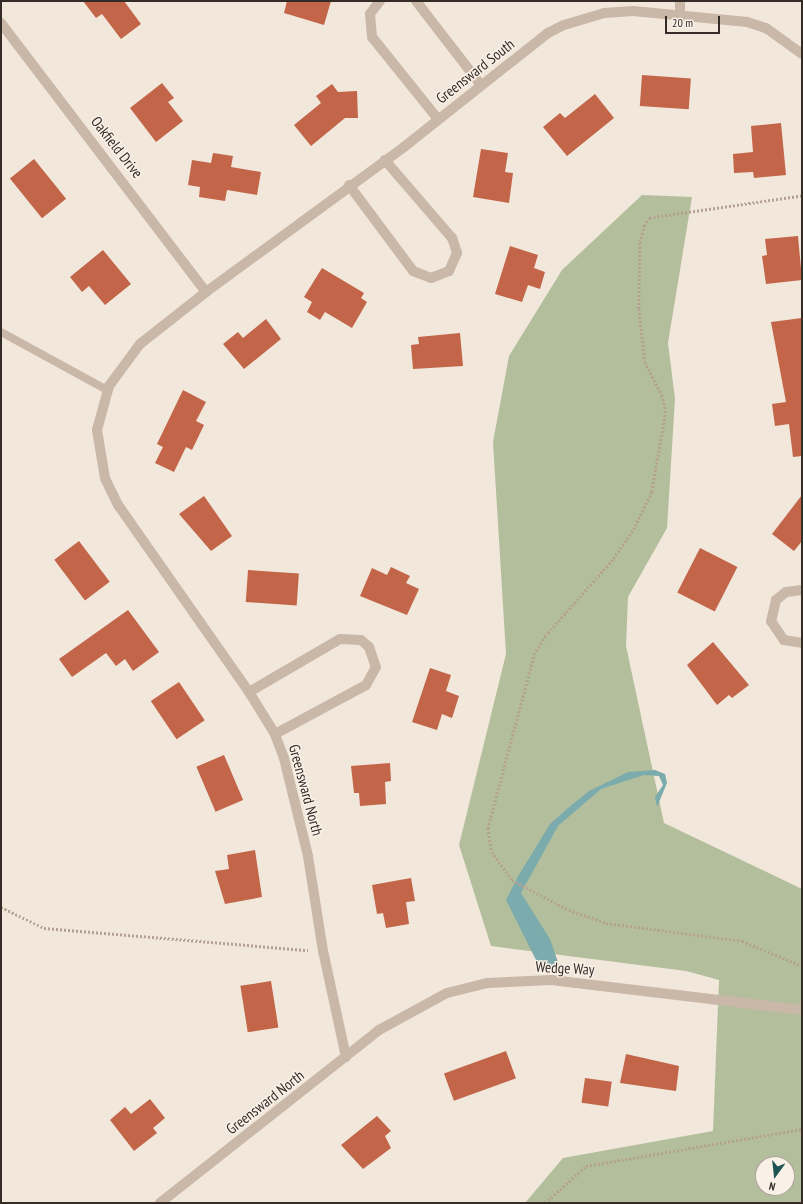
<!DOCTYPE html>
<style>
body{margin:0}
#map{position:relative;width:803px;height:1204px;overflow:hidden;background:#f1e7db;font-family:"PT Sans Narrow",sans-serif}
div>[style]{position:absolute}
.green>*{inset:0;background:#b3bf9c}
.water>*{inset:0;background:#7babad}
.building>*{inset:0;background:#c26548;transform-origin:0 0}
.path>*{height:2.5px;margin-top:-1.25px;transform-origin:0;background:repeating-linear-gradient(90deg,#b4a192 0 2px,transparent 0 4px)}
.service>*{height:8px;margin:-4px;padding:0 4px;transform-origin:4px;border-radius:4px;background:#c9b7a8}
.minor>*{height:10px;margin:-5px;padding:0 5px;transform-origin:5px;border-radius:5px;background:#c9b7a8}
span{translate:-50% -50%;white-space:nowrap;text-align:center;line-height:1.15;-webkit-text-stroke:3px #f9f1e7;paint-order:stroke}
.street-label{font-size:15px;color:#352c28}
.frame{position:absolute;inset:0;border:2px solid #352c28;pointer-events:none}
.north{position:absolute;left:755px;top:1156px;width:40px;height:40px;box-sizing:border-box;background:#f9f1e7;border:1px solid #aba29b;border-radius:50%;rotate:195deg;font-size:11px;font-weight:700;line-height:16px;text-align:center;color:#352c28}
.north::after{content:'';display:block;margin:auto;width:14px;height:18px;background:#1f5255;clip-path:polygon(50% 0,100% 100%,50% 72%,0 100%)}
.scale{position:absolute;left:665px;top:16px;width:55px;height:18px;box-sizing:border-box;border:2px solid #352c28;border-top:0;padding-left:5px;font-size:12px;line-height:14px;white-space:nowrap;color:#352c28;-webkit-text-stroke:3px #f9f1e7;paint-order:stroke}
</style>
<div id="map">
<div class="green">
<div style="clip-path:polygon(evenodd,642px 195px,692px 197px,668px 343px,675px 399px,667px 528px,628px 597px,626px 646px,664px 823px,802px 889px,802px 1203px,525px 1203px,563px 1158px,713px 1131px,719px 980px,686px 971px,491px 946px,459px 845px,506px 654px,493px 442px,509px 356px,562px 270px,642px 195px,763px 1164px,787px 1164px,787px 1188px,763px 1188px,763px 1164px)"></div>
</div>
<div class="water">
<div style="clip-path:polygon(655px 770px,665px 774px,667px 783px,657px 807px,655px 797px,663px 785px,659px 776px,644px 775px,601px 789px,558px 826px,521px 893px,550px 939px,560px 968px,539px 966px,506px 900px,517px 878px,550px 824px,568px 808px,589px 791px,628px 772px)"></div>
</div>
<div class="building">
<div style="clip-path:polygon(83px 1px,124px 1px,141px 24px,121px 39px,102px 14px,96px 18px)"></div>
<div style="clip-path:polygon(287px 1px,331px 1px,324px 25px,284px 13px)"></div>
<div style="left:642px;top:75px;width:49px;height:31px;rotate:4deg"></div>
<div style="clip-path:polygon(162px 83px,174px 98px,168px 102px,183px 121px,156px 142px,130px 108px)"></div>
<div style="clip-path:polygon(332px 84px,338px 92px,357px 91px,358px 118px,345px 118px,311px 146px,294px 125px,321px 103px,316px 96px)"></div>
<div style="clip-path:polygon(595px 94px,614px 118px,567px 156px,543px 127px,560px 113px,565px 118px)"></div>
<div style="clip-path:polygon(781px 123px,786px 175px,754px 178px,753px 172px,734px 173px,733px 154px,753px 152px,751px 126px)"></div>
<div style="clip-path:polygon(481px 149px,508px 153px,505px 172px,513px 173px,509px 203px,473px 197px)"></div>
<div style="clip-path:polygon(213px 153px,233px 156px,231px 167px,261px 172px,257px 195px,227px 190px,225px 201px,199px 197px,200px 187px,188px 185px,192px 160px,211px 163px)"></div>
<div style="left:34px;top:159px;width:51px;height:31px;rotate:51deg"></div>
<div style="clip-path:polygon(798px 236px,802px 280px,766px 284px,762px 256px,767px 255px,765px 239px)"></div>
<div style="clip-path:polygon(510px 246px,538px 255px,534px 268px,545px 272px,540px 289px,528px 285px,522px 302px,495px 294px)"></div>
<div style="clip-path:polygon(103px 250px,131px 284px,105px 305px,89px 286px,82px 292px,70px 277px)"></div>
<div style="clip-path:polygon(322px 268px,364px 293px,361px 298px,367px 302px,352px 328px,325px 312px,320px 320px,307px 312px,312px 302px,304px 297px)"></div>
<div style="clip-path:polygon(802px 318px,802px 456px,793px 457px,789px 424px,775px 426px,772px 404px,786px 402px,771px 322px)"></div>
<div style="clip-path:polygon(266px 319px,281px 339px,244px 369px,223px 344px,238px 332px,243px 338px)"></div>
<div style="clip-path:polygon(460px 333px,463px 366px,413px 369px,411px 345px,419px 344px,418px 337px)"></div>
<div style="clip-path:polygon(183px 390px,206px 402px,196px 421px,204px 425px,192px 450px,186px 447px,174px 472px,155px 463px,163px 447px,157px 444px)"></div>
<div style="clip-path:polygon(802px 495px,802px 541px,794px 551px,772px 534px)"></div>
<div style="clip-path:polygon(204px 496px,232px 536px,211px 551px,179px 514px)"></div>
<div style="left:79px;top:541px;width:51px;height:31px;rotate:53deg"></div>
<div style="left:700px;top:548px;width:42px;height:50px;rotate:27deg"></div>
<div style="clip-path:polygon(391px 567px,410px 576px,406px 583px,419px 589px,407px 615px,360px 596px,372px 568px,387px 575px)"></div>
<div style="left:248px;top:570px;width:51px;height:32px;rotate:4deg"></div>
<div style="clip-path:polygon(128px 610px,159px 652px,133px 671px,125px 659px,116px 666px,106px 653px,72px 677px,59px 659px)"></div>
<div style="clip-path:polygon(713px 642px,749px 685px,732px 698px,729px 695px,717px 705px,687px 665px)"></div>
<div style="clip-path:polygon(430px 668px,451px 675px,446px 691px,459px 696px,452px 718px,442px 714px,437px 730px,412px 722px)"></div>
<div style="left:179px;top:682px;width:46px;height:34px;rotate:56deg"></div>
<div style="left:224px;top:755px;width:49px;height:30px;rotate:67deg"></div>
<div style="clip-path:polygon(390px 763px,391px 781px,385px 782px,386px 804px,360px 806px,359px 793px,354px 793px,351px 766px)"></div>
<div style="clip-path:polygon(255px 850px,262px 897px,225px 904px,215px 871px,229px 869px,227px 855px)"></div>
<div style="clip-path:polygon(411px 878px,415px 901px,406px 902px,409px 924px,386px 928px,383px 913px,377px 914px,372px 885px)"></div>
<div style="left:271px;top:981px;width:47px;height:31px;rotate:81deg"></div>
<div style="left:506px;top:1051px;width:29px;height:66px;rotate:70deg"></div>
<div style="clip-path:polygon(626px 1054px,679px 1066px,676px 1091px,620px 1083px)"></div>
<div style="left:585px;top:1078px;width:27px;height:25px;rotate:8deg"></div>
<div style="clip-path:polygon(150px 1099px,165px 1118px,153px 1128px,157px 1133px,134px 1151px,110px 1120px,125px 1107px,131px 1114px)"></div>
<div style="clip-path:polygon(377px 1116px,391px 1131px,385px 1136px,391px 1148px,363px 1169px,341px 1145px)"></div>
</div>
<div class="path">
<div style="left:802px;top:196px;width:154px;rotate:171.8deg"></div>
<div style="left:650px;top:218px;width:9px;rotate:126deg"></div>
<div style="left:645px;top:225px;width:19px;rotate:106deg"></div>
<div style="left:640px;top:243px;width:66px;rotate:90.9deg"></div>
<div style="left:639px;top:309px;width:53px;rotate:83.5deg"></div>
<div style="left:645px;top:362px;width:37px;rotate:63deg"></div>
<div style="left:662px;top:395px;width:16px;rotate:76deg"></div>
<div style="left:666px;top:411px;width:82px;rotate:99.8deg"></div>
<div style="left:652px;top:492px;width:43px;rotate:116deg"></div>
<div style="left:633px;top:531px;width:35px;rotate:125deg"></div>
<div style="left:613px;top:560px;width:101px;rotate:131.4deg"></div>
<div style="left:546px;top:636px;width:20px;rotate:123deg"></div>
<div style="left:535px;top:653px;width:181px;rotate:105deg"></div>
<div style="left:488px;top:828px;width:24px;rotate:81deg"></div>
<div style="left:492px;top:852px;width:34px;rotate:54deg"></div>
<div style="left:512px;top:880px;width:64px;rotate:27.8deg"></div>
<div style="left:569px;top:910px;width:39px;rotate:19deg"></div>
<div style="left:606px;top:923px;width:137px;rotate:7.5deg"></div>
<div style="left:742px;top:941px;width:65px;rotate:22.6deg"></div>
<div style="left:1px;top:907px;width:48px;rotate:26deg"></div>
<div style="left:44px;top:928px;width:265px;rotate:4.8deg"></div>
<div style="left:545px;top:1203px;width:55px;rotate:-42.1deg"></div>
<div style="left:586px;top:1166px;width:219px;rotate:-9.7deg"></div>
</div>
<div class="service">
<div style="left:1px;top:332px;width:121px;rotate:28.7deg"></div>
</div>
<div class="minor">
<div style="left:380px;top:1px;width:16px;rotate:128deg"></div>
<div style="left:370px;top:14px;width:23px;rotate:85deg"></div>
<div style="left:372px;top:37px;width:105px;rotate:51.2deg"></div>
<div style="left:416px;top:1px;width:106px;rotate:52.3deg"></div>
<div style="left:680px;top:15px;width:14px;rotate:-90deg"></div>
<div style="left:1px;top:23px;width:338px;rotate:52.7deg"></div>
<div style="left:349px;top:185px;width:107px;rotate:53.3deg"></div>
<div style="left:413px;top:271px;width:19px;rotate:21deg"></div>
<div style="left:431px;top:278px;width:19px;rotate:-21deg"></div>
<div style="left:449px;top:271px;width:20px;rotate:-66deg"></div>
<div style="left:457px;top:253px;width:16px;rotate:-108deg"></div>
<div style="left:452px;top:238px;width:103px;rotate:-130.7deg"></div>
<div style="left:802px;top:590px;width:16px;rotate:173deg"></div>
<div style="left:786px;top:592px;width:13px;rotate:141deg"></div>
<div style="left:776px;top:600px;width:22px;rotate:103deg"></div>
<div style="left:771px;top:621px;width:23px;rotate:56deg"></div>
<div style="left:784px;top:640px;width:18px;rotate:9deg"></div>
<div style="left:249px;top:692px;width:105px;rotate:-30.2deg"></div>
<div style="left:340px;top:639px;width:21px;rotate:3deg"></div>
<div style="left:361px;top:640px;width:11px;rotate:41deg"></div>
<div style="left:369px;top:647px;width:21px;rotate:71deg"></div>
<div style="left:376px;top:667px;width:21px;rotate:119deg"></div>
<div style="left:366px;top:685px;width:103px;rotate:151.7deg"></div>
<div style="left:346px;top:1057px;width:108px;rotate:-102.2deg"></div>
<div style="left:323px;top:951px;width:96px;rotate:-99deg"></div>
<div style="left:308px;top:856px;width:101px;rotate:-103.8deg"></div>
<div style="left:284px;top:758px;width:26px;rotate:-111deg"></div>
<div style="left:275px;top:734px;width:49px;rotate:-121.8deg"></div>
<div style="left:249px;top:692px;width:228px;rotate:-125deg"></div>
<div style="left:118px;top:505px;width:30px;rotate:-116deg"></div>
<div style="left:105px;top:478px;width:49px;rotate:-99.5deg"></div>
<div style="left:97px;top:430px;width:46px;rotate:-74.7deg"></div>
<div style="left:109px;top:386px;width:52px;rotate:-53.6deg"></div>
<div style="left:140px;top:344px;width:84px;rotate:-38.2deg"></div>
<div style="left:206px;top:292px;width:245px;rotate:-36.2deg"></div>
<div style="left:404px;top:147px;width:184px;rotate:-38.4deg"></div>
<div style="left:548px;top:33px;width:18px;rotate:-27deg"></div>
<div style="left:564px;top:25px;width:42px;rotate:-16.7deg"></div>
<div style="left:604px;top:13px;width:29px;rotate:-4deg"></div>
<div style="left:633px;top:11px;width:115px;rotate:5.5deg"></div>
<div style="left:747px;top:22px;width:20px;rotate:18deg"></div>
<div style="left:766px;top:28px;width:44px;rotate:35.8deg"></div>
<div style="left:160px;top:1203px;width:279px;rotate:-38.3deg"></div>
<div style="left:379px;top:1030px;width:77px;rotate:-28.6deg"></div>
<div style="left:447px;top:993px;width:41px;rotate:-14deg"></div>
<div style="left:487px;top:983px;width:64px;rotate:-2.7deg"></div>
<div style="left:551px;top:980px;width:253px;rotate:6.8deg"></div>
</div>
<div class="street-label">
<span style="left:475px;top:71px;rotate:-38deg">Greensward South</span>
<span style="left:117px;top:147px;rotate:52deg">Oakfield Drive</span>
<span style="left:306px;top:790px;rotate:75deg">Greensward North</span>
<span style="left:565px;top:968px;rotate:3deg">Wedge Way</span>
<span style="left:265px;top:1102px;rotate:-38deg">Greensward North</span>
</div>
<div class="frame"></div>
<div class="north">N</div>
<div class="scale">20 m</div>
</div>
